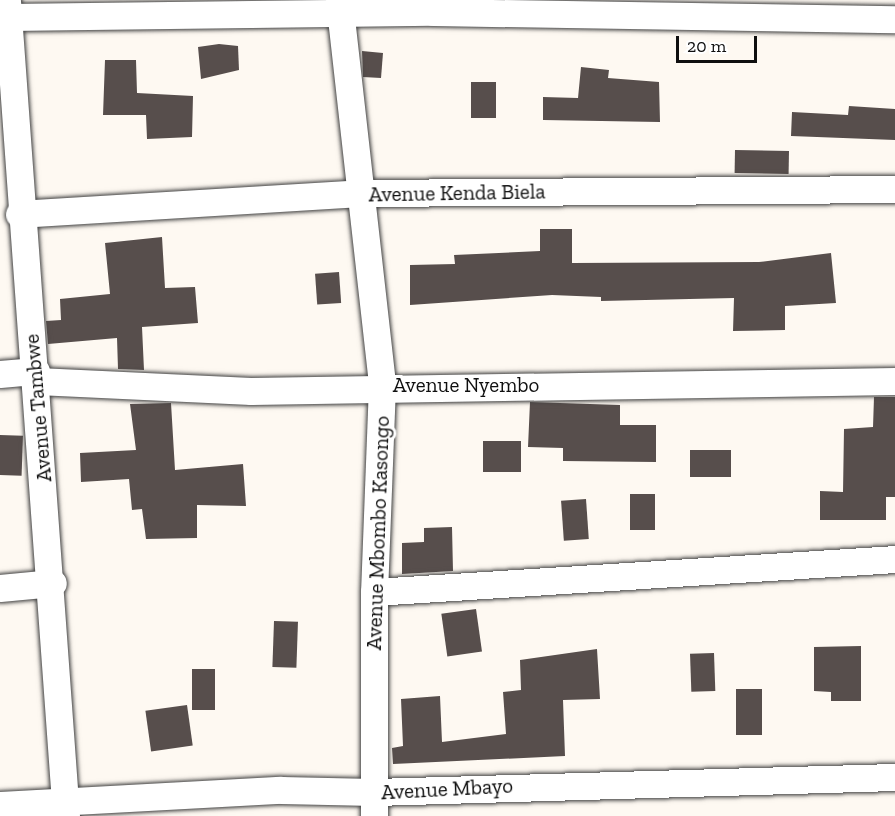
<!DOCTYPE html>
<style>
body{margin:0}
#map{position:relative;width:895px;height:816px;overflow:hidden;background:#fef9f2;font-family:"Zilla Slab",serif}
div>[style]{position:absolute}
.building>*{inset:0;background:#574e4c;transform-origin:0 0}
.roads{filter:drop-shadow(0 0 2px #424242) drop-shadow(0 0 2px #424242)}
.minor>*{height:27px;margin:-13.5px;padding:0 13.5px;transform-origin:13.5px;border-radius:13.5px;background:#fff}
span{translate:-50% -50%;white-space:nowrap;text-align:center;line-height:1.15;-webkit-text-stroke:6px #fff;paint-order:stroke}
.street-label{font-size:21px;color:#0f0f0f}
.scale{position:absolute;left:676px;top:36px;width:81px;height:27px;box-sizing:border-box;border:3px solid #0f0f0f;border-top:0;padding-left:8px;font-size:18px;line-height:21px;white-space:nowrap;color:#0f0f0f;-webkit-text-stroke:4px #fff;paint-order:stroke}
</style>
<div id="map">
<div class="building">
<div style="clip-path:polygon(219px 44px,238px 46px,239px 70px,201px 79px,198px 47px)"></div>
<div style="clip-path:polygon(362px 51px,383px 53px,381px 78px,363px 77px)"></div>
<div style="clip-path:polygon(105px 60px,136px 60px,137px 93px,193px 96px,192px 137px,147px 139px,146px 115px,103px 115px)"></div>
<div style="clip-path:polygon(581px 67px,609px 70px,608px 78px,659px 82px,660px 122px,543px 120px,543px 97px,578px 98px)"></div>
<div style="left:471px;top:82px;width:25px;height:36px"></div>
<div style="clip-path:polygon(849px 106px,895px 109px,895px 140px,791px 136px,792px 112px,848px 115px)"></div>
<div style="left:735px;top:150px;width:54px;height:23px;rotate:1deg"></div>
<div style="clip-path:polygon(540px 229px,572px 229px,572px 263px,759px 262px,831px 253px,836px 303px,785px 306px,785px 330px,733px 331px,734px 298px,601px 301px,601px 297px,552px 295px,410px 305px,410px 265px,455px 264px,454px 255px,540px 251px)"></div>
<div style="clip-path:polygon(162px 237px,165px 288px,195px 287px,198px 323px,142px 327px,144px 370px,118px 369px,117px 338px,48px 344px,46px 321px,61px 320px,60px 299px,110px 294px,105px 243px)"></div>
<div style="left:339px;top:272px;width:31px;height:24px;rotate:86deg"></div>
<div style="clip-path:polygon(874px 397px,895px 397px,895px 497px,886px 497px,886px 520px,820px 520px,820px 491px,843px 492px,844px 429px,873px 427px)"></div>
<div style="clip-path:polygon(530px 402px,620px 405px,620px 425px,656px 425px,656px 462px,563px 461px,563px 448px,528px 447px)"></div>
<div style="clip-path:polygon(171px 403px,175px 470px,243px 464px,246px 506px,197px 505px,197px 538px,146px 539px,142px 509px,132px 510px,129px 479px,81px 482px,80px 453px,136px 450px,130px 404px)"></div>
<div style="left:0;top:435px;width:23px;height:40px;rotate:2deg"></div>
<div style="left:483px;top:441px;width:38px;height:31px"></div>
<div style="left:731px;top:450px;width:27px;height:41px;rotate:90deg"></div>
<div style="left:655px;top:494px;width:36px;height:25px;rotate:90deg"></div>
<div style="left:586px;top:499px;width:40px;height:25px;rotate:86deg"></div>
<div style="clip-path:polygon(452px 527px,453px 571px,402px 574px,402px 543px,424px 542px,424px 528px)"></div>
<div style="left:476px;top:609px;width:43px;height:35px;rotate:82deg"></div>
<div style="left:274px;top:621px;width:24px;height:46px;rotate:2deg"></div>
<div style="clip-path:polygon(861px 646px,861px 701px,831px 701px,831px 692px,814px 691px,814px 647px)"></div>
<div style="clip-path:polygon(597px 649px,600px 699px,563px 700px,565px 756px,393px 764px,392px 748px,403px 746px,401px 699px,440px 696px,442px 742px,506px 734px,503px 692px,521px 690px,520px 660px)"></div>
<div style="left:714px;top:653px;width:38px;height:24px;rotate:88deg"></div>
<div style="left:192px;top:669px;width:23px;height:41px"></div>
<div style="left:736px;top:689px;width:26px;height:46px"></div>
<div style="left:187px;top:705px;width:41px;height:42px;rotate:82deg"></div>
</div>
<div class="roads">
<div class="minor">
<div style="left:339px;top:0;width:387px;rotate:83.6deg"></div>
<div style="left:382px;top:385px;width:207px;rotate:92.2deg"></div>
<div style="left:374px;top:592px;width:224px;rotate:90deg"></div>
<div style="left:7px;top:1px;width:817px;rotate:85.86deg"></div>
<div style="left:8px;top:17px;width:425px;rotate:-0.7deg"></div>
<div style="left:433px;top:12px;width:462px;rotate:0.9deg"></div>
<div style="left:19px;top:214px;width:345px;rotate:-3.5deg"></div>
<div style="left:363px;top:193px;width:532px;rotate:-0.43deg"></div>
<div style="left:0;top:374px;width:36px;rotate:-5deg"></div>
<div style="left:37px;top:381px;width:214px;rotate:2.7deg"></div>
<div style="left:251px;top:391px;width:644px;rotate:-0.89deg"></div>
<div style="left:0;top:588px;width:53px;rotate:-5.4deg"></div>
<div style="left:374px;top:592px;width:522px;rotate:-3.62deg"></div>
<div style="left:0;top:805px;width:281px;rotate:-3.1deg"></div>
<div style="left:281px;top:790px;width:93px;rotate:1.2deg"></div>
<div style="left:374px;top:792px;width:521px;rotate:-1.65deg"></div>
</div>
</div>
<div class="street-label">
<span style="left:457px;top:193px;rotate:-1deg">Avenue Kenda Biela</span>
<span style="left:466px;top:385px">Avenue Nyembo</span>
<span style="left:38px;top:408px;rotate:-95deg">Avenue Tambwe</span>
<span style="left:378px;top:533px;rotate:-88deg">Avenue Mbombo Kasongo</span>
<span style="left:447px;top:789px;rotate:-3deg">Avenue Mbayo</span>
</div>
<div class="scale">20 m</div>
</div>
